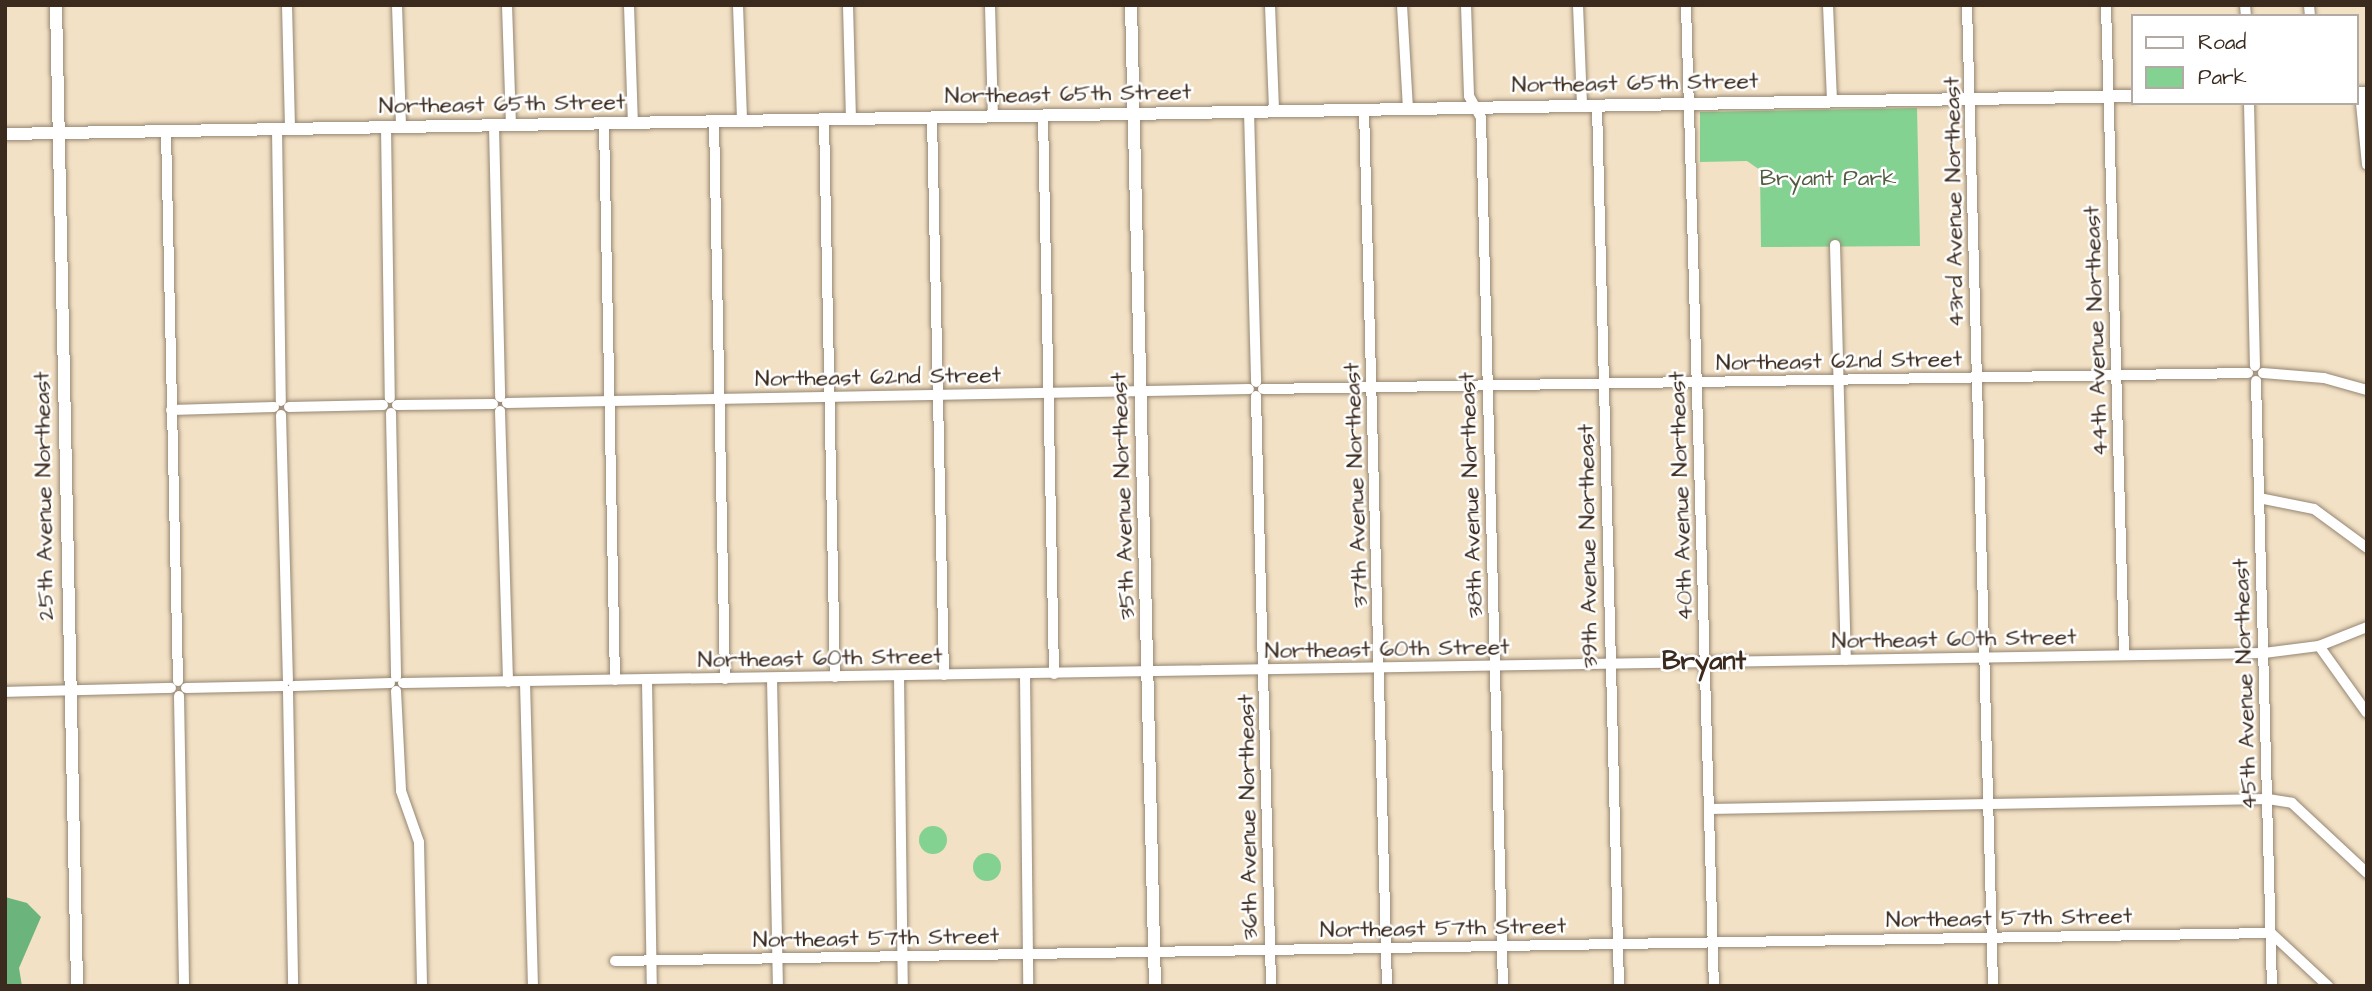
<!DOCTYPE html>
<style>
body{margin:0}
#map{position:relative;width:2372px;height:991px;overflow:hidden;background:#f2e1c5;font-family:"Architects Daughter",sans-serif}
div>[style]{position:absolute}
.green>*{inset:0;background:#84d291}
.round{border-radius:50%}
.forest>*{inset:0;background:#6bb47b}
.roads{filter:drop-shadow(0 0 2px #968672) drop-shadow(0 0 2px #968672)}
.minor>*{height:10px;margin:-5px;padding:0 5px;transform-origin:5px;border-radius:5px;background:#fff}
.major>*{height:12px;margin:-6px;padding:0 6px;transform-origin:6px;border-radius:6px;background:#fff}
span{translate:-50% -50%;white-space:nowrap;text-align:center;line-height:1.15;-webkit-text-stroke:5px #fff;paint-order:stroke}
.street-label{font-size:23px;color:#3b2a1e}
.park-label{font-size:23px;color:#515c40}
.quarter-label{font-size:26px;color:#3b2a1e;font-weight:700}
.frame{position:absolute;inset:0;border:7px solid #3b2a1e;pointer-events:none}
.legend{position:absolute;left:2131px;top:14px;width:228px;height:91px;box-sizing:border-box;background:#fff;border:2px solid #b1aaa5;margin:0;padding:9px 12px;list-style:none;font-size:21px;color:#3b2a1e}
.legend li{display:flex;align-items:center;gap:14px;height:35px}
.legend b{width:35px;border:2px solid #b1aaa5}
</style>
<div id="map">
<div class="green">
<div style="clip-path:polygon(1917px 108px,1920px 246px,1761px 247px,1760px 170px,1747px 161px,1700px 162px,1700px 112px)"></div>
<div class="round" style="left:919px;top:826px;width:28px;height:28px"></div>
<div class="round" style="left:973px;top:853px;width:28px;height:28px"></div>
</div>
<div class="forest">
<div style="clip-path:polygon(5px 897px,27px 903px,41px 917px,19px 968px,22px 986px,5px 986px)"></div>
</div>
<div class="roads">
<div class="minor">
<div style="left:287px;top:5px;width:124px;rotate:88.6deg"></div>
<div style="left:397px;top:5px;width:122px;rotate:88.1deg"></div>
<div style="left:507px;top:5px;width:120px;rotate:88.1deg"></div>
<div style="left:629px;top:5px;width:118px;rotate:88.1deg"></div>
<div style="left:738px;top:5px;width:115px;rotate:88deg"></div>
<div style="left:848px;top:5px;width:114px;rotate:88.5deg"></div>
<div style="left:990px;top:5px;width:111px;rotate:88.5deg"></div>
<div style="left:1270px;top:5px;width:106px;rotate:87.8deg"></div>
<div style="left:1402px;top:5px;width:103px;rotate:86.7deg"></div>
<div style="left:1466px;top:5px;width:91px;rotate:88.1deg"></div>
<div style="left:1469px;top:96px;width:25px;rotate:61deg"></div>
<div style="left:1481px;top:118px;width:868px;rotate:88.55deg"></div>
<div style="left:1578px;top:5px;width:100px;rotate:87.7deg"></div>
<div style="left:1686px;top:5px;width:981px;rotate:88.37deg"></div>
<div style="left:1828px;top:5px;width:95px;rotate:87.6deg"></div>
<div style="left:1967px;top:5px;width:981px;rotate:88.48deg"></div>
<div style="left:2106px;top:5px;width:650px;rotate:88.41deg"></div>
<div style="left:2245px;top:5px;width:11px;rotate:85deg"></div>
<div style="left:2309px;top:5px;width:11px;rotate:85deg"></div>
<div style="left:2360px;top:93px;width:72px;rotate:84.4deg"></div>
<div style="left:2249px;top:103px;width:263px;rotate:88.7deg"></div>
<div style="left:1597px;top:105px;width:881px;rotate:88.57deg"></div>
<div style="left:1364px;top:109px;width:877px;rotate:88.5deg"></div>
<div style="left:1249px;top:111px;width:271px;rotate:88.5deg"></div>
<div style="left:1043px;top:115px;width:559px;rotate:88.87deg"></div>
<div style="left:932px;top:118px;width:557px;rotate:88.77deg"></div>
<div style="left:824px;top:119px;width:558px;rotate:88.87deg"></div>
<div style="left:714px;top:121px;width:558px;rotate:88.87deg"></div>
<div style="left:604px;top:124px;width:556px;rotate:88.87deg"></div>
<div style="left:494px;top:126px;width:271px;rotate:88.7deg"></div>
<div style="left:386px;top:127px;width:271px;rotate:89.2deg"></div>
<div style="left:277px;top:129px;width:272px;rotate:89.2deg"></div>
<div style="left:166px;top:131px;width:550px;rotate:88.75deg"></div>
<div style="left:1835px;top:245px;width:415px;rotate:88.5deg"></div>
<div style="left:2263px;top:373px;width:61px;rotate:4.7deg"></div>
<div style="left:2324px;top:378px;width:45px;rotate:15.6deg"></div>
<div style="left:2256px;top:381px;width:605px;rotate:88.49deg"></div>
<div style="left:1263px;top:389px;width:985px;rotate:-0.93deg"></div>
<div style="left:1256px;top:396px;width:590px;rotate:88.54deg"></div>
<div style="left:507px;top:403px;width:742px;rotate:-1.08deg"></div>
<div style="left:397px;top:405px;width:96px;rotate:-0.6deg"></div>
<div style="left:289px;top:407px;width:94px;rotate:-1.2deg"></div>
<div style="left:171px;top:410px;width:103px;rotate:-1.7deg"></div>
<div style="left:500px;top:411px;width:271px;rotate:88.3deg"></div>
<div style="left:391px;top:413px;width:264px;rotate:88.9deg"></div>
<div style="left:281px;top:415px;width:265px;rotate:88.5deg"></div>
<div style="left:2259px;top:498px;width:56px;rotate:11.3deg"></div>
<div style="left:2314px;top:509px;width:66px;rotate:36.3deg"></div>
<div style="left:2319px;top:646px;width:82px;rotate:54.4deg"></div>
<div style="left:1025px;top:674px;width:312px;rotate:89.4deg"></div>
<div style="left:899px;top:676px;width:310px;rotate:89.3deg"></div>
<div style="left:772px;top:678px;width:308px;rotate:88.9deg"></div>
<div style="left:647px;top:680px;width:306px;rotate:89.1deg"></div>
<div style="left:525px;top:682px;width:304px;rotate:88.5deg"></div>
<div style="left:403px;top:683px;width:1861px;rotate:-0.92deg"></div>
<div style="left:2264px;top:653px;width:55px;rotate:-7.3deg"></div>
<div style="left:2319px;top:646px;width:52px;rotate:-21.6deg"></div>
<div style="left:294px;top:686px;width:96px;rotate:-1.8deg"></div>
<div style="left:186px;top:688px;width:97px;rotate:-1.2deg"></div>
<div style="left:288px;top:691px;width:295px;rotate:89deg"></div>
<div style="left:396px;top:691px;width:100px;rotate:87.1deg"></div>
<div style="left:401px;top:791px;width:54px;rotate:70.6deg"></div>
<div style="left:419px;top:842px;width:144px;rotate:88.8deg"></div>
<div style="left:5px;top:692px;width:166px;rotate:-1.4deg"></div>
<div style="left:179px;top:696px;width:290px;rotate:89deg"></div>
<div style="left:1709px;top:809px;width:559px;rotate:-1.02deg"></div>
<div style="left:2268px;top:799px;width:24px;rotate:9deg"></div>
<div style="left:2292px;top:803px;width:103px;rotate:43deg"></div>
<div style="left:615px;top:961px;width:1656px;rotate:-0.97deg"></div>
<div style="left:2271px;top:933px;width:78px;rotate:42.9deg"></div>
</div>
<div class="major">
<div style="left:56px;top:5px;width:981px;rotate:88.77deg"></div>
<div style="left:1131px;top:5px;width:981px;rotate:88.6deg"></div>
<div style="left:2356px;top:93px;width:11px"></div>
<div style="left:5px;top:134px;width:2127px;rotate:-1.02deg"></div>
</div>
</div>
<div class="street-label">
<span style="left:1635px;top:83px;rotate:-1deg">Northeast 65th Street</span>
<span style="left:1068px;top:94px;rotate:-1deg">Northeast 65th Street</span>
<span style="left:502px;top:104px;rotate:-1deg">Northeast 65th Street</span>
<span style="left:1954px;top:202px;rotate:-91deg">43rd Avenue Northeast</span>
<span style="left:2096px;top:331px;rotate:-92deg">44th Avenue Northeast</span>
<span style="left:1839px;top:361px;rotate:-1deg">Northeast 62nd Street</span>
<span style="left:878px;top:377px;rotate:-1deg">Northeast 62nd Street</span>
<span style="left:1356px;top:485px;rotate:-92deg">37th Avenue Northeast</span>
<span style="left:1471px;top:495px;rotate:-92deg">38th Avenue Northeast</span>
<span style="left:44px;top:496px;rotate:-91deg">25th Avenue Northeast</span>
<span style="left:1123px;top:496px;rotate:-92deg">35th Avenue Northeast</span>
<span style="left:1681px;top:496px;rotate:-92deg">40th Avenue Northeast</span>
<span style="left:1588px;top:546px;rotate:-91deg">39th Avenue Northeast</span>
<span style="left:1954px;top:639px;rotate:-1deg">Northeast 60th Street</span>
<span style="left:1387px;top:649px;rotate:-1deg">Northeast 60th Street</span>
<span style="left:820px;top:658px;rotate:-1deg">Northeast 60th Street</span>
<span style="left:2245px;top:684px;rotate:-92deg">45th Avenue Northeast</span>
<span style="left:1248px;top:817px;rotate:-91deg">36th Avenue Northeast</span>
<span style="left:2009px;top:918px;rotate:-1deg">Northeast 57th Street</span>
<span style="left:1443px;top:928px;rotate:-1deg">Northeast 57th Street</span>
<span style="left:876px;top:938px;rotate:-1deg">Northeast 57th Street</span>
</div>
<div class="park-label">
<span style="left:1828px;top:178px">Bryant Park</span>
</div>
<div class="quarter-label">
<span style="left:1704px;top:662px">Bryant</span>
</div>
<div class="frame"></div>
<ul class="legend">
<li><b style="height:9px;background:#fff"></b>Road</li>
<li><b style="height:19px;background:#84d291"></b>Park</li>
</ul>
</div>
